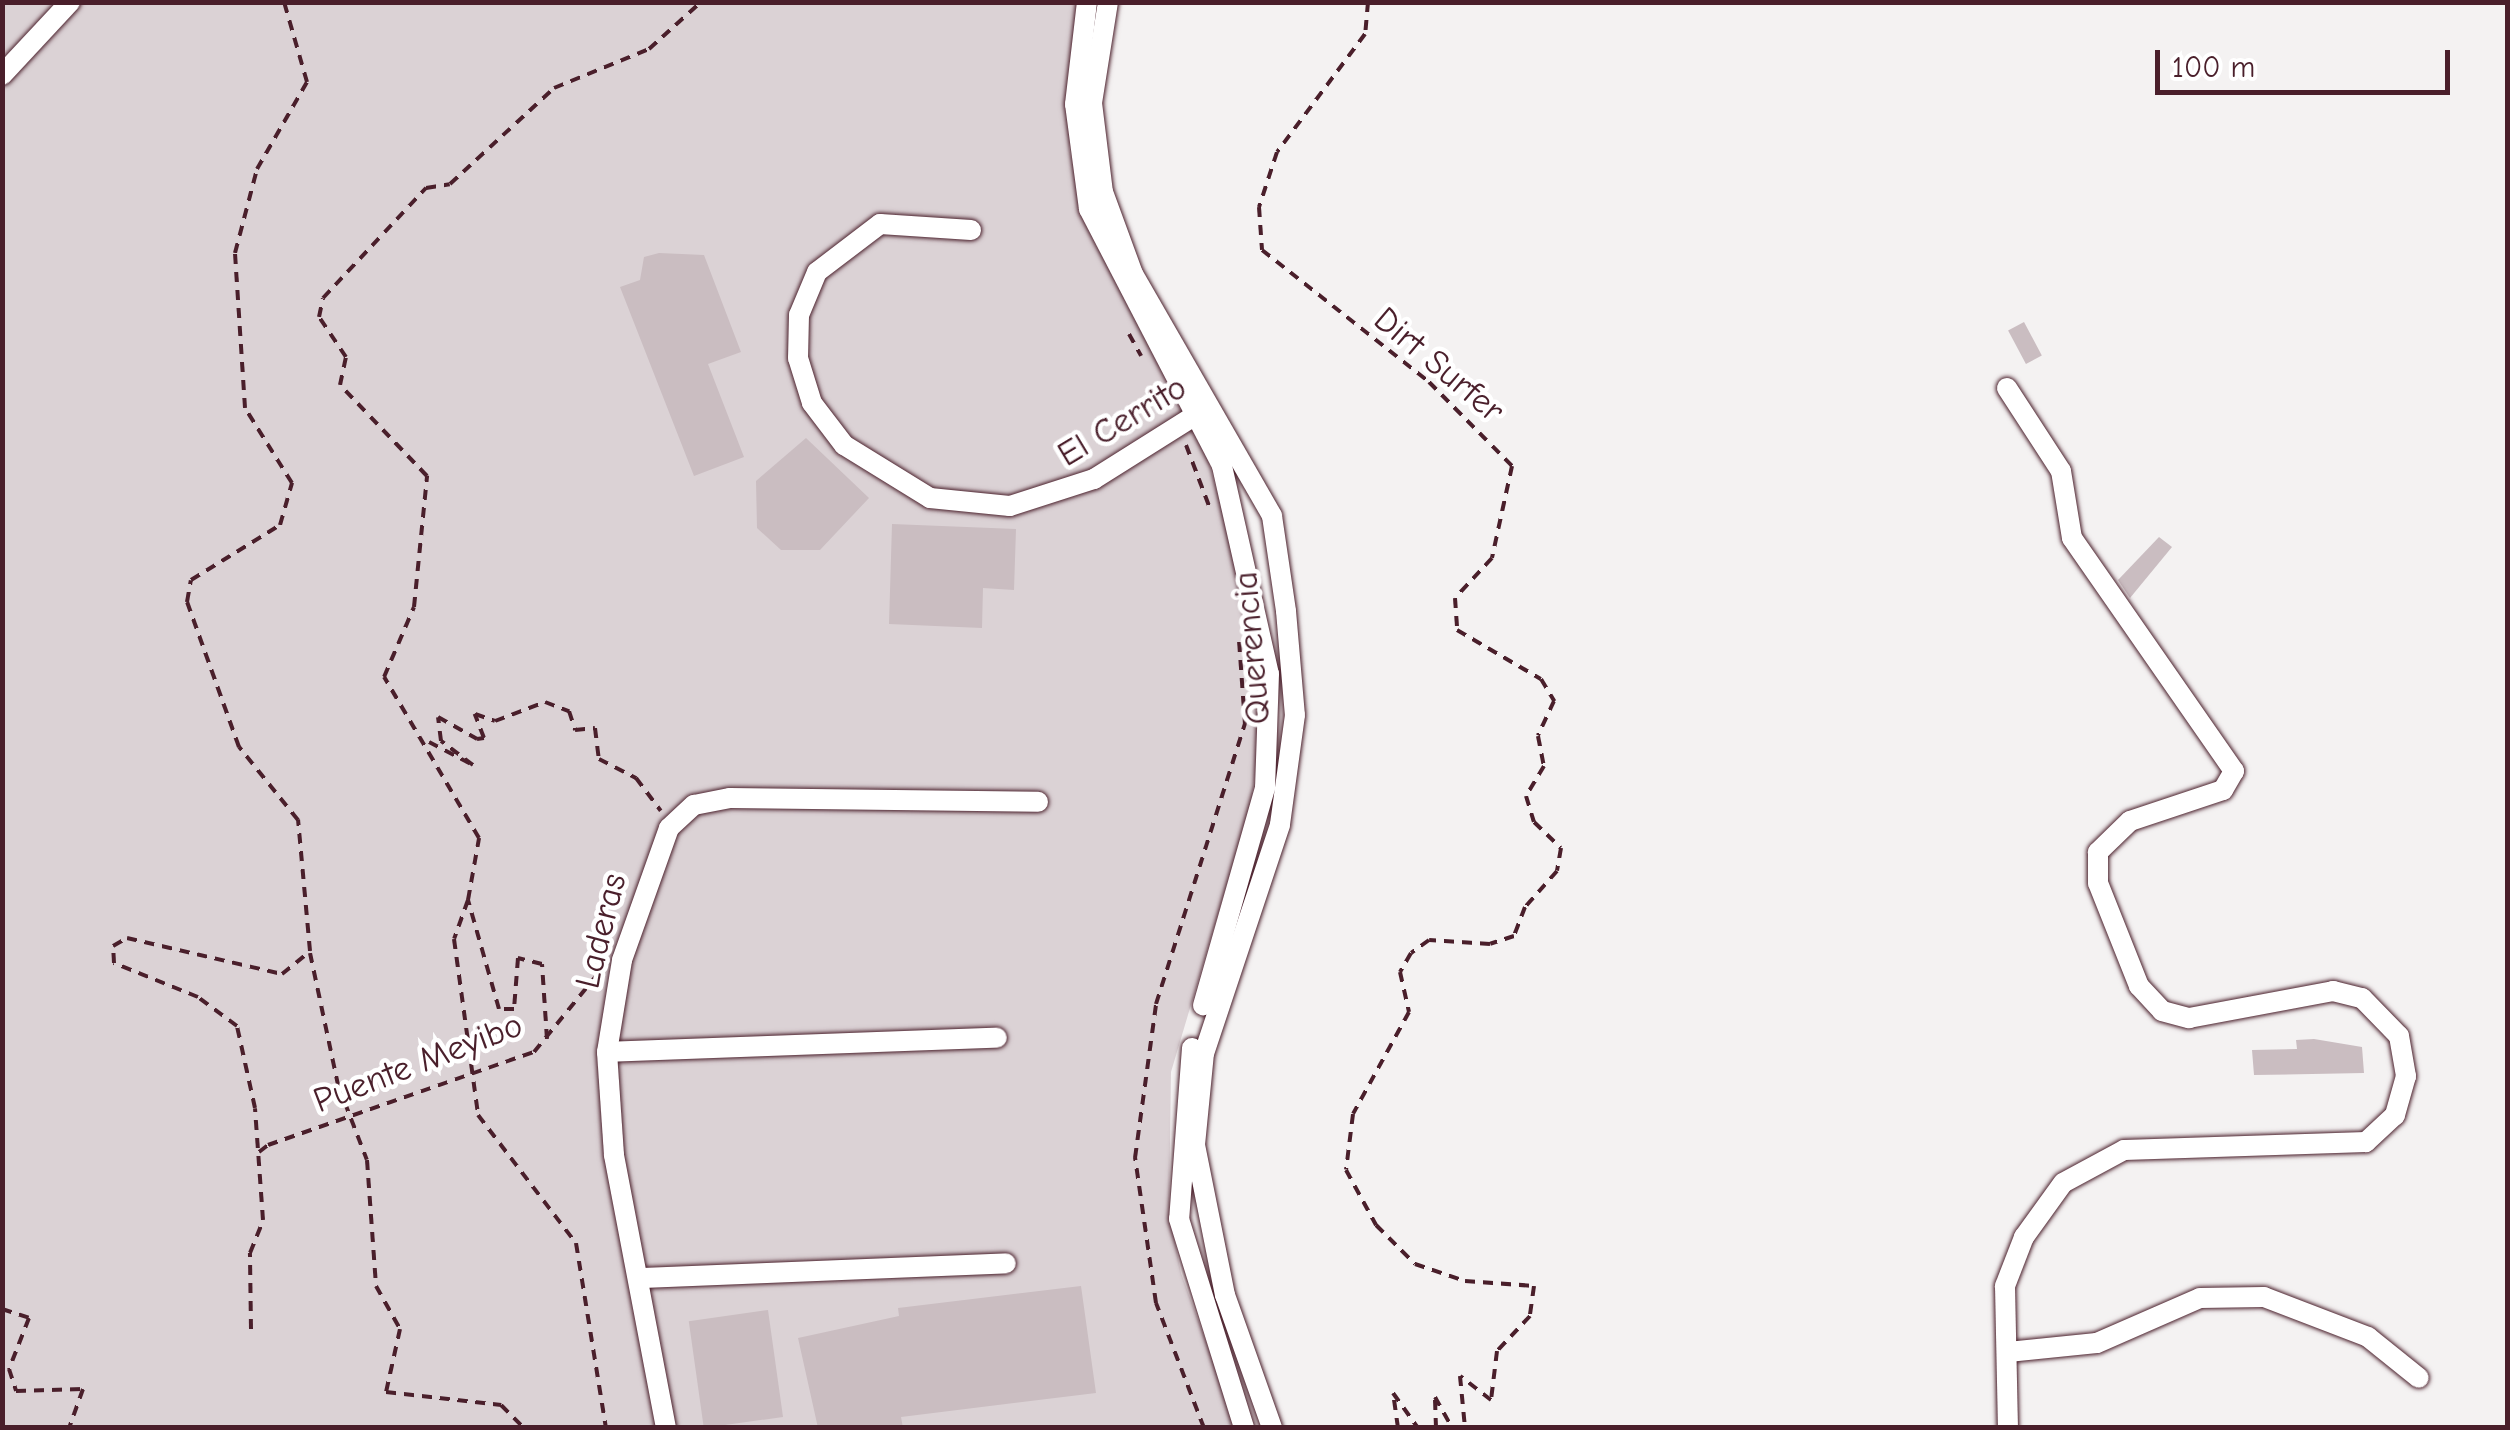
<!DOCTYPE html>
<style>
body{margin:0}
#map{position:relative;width:2510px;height:1430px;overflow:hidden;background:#f4f2f2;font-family:"Comic Neue",sans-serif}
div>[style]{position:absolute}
.green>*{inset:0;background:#dbd2d5}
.building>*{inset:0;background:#cabdc1;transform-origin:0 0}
.path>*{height:4px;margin-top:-2px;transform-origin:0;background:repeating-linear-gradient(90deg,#4a1f2b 0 10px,transparent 0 18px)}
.roads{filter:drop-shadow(0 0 2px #4a1f2b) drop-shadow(0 0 2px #4a1f2b)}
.minor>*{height:20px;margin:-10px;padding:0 10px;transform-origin:10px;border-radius:10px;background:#fff}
.path-bridge>*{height:4px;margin-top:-2px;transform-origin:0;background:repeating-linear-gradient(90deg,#4a1f2b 0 10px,transparent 0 18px)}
span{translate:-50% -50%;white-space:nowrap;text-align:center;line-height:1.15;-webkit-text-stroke:9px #fff;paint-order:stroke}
.street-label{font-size:35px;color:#4a1f2b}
.frame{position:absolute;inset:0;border:5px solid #4a1f2b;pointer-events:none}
.scale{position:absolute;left:2155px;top:50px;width:295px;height:45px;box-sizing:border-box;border:5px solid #4a1f2b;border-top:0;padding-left:12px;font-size:30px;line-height:35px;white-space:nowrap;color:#4a1f2b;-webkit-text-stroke:8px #fff;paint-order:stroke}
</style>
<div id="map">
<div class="green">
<div style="clip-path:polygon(3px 3px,1081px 3px,1069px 149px,1085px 216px,1208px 460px,1249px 608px,1263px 713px,1251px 803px,1171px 1072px,1169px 1212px,1181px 1273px,1237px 1427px,3px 1428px)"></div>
</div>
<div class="building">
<div style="clip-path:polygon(659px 253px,704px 255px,741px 352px,708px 364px,744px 457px,694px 476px,620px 287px,640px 280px,644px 257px)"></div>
<div style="left:2024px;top:322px;width:38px;height:18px;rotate:62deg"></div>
<div style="clip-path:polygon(806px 438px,869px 498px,820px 550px,781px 550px,757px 528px,756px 481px)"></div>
<div style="clip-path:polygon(892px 524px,1016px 529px,1014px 590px,983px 588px,982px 628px,889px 624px)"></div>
<div style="clip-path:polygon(2159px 537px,2172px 547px,2130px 598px,2118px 580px)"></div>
<div style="clip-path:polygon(2314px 1039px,2362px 1047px,2364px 1073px,2254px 1075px,2252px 1050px,2297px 1049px,2296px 1040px)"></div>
<div style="clip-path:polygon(1081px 1286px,1096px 1393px,901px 1417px,903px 1428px,818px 1428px,798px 1338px,899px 1316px,898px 1308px)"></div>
<div style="left:768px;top:1310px;width:108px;height:80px;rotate:82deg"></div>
</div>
<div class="path">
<div style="left:1368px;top:2px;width:32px;rotate:95deg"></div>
<div style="left:1365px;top:34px;width:147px;rotate:126.7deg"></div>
<div style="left:1277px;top:152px;width:58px;rotate:108.1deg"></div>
<div style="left:1259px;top:207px;width:43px;rotate:86deg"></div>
<div style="left:1262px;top:250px;width:213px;rotate:38.3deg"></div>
<div style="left:1429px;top:382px;width:118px;rotate:45.3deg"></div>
<div style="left:1512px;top:466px;width:94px;rotate:102.3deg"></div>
<div style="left:1492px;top:558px;width:54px;rotate:132.8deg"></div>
<div style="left:1455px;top:598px;width:32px;rotate:86deg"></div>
<div style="left:1457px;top:630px;width:97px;rotate:30.3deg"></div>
<div style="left:1541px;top:679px;width:26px;rotate:59deg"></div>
<div style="left:1554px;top:701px;width:38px;rotate:115deg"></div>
<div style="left:1538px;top:736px;width:31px;rotate:79deg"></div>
<div style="left:1544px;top:766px;width:35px;rotate:121deg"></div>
<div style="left:1526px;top:796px;width:27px;rotate:73deg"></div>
<div style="left:1534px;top:822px;width:37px;rotate:44deg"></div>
<div style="left:1561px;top:848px;width:23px;rotate:100deg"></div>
<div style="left:1557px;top:871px;width:48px;rotate:131.6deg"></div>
<div style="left:1525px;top:907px;width:31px;rotate:111deg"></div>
<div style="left:1514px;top:936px;width:25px;rotate:162deg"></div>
<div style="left:1490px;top:944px;width:61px;rotate:-176.2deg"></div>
<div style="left:1429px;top:940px;width:22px;rotate:144deg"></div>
<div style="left:1411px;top:953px;width:22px;rotate:120deg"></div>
<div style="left:1400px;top:972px;width:41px;rotate:77.3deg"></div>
<div style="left:1409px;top:1012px;width:116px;rotate:118.8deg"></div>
<div style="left:1353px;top:1114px;width:56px;rotate:97.1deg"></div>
<div style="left:1346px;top:1170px;width:63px;rotate:61.4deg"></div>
<div style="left:1376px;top:1225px;width:55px;rotate:45deg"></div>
<div style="left:1415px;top:1264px;width:53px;rotate:18.8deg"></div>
<div style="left:1465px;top:1281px;width:69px;rotate:4.1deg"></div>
<div style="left:1534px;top:1286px;width:30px;rotate:98deg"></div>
<div style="left:1530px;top:1316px;width:48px;rotate:133.3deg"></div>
<div style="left:1497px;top:1351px;width:49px;rotate:97deg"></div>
<div style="left:1491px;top:1400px;width:39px;rotate:-142deg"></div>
<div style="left:1460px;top:1376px;width:52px;rotate:84.5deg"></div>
<div style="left:1129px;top:334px;width:25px;rotate:61deg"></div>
<div style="left:1186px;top:445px;width:65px;rotate:69.3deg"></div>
<div style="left:429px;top:742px;width:50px;rotate:27.6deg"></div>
<div style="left:473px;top:765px;width:40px;rotate:-143deg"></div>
<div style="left:441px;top:741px;width:24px;rotate:-97deg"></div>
<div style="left:438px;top:717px;width:45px;rotate:29.4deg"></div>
<div style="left:477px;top:739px;width:7px;rotate:-8deg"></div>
<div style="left:484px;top:738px;width:26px;rotate:-111deg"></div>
<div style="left:475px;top:714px;width:21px;rotate:19deg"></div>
<div style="left:495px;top:721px;width:53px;rotate:-20.8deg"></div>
<div style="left:545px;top:702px;width:26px;rotate:21deg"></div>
<div style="left:569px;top:711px;width:20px;rotate:72deg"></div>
<div style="left:575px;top:730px;width:20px;rotate:-6deg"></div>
<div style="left:595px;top:728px;width:31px;rotate:83deg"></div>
<div style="left:599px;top:759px;width:42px;rotate:27.2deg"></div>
<div style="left:636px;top:778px;width:41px;rotate:52.9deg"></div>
<div style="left:468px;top:900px;width:41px;rotate:109.7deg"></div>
<div style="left:454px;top:939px;width:178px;rotate:82.2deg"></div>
<div style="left:478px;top:1115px;width:161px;rotate:52.6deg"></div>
<div style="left:576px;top:1243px;width:187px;rotate:80.8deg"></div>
<div style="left:310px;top:953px;width:135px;rotate:78deg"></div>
<div style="left:338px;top:1085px;width:80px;rotate:68.9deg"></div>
<div style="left:367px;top:1160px;width:126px;rotate:85.9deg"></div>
<div style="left:376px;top:1286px;width:49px;rotate:60.8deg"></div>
<div style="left:400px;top:1329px;width:65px;rotate:102.5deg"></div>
<div style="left:386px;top:1392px;width:116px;rotate:6.4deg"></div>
<div style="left:501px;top:1405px;width:33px;rotate:45deg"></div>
<div style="left:547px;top:1039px;width:75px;rotate:-93.8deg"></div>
<div style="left:542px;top:964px;width:25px;rotate:-166deg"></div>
<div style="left:518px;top:958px;width:51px;rotate:94.5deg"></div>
<div style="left:514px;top:1009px;width:15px;rotate:180deg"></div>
<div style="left:499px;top:1009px;width:113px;rotate:-105.9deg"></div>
<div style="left:468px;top:900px;width:63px;rotate:-79.9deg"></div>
<div style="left:479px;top:838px;width:187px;rotate:-120.5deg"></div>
<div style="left:384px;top:677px;width:76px;rotate:-66.8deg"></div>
<div style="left:414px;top:607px;width:132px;rotate:-84.3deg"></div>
<div style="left:427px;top:476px;width:126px;rotate:-133.7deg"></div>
<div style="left:340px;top:385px;width:29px;rotate:-78deg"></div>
<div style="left:346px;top:357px;width:48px;rotate:-124deg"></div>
<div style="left:319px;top:317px;width:19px;rotate:-78deg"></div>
<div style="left:323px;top:298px;width:151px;rotate:-46.9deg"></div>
<div style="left:426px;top:188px;width:24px;rotate:-9deg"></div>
<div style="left:450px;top:184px;width:142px;rotate:-42.7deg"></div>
<div style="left:554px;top:88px;width:103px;rotate:-22.3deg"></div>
<div style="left:649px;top:49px;width:70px;rotate:-42.1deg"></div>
<div style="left:534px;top:1052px;width:104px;rotate:-50.8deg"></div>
<div style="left:259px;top:1152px;width:11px;rotate:-38deg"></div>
<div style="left:2px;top:1309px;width:28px;rotate:18deg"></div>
<div style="left:29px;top:1318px;width:55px;rotate:111.4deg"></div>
<div style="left:9px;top:1369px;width:23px;rotate:72deg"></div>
<div style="left:16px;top:1391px;width:67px;rotate:-1.7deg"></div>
<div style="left:83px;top:1389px;width:41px;rotate:109.7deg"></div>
<div style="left:251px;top:1329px;width:76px;rotate:-90.8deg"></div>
<div style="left:250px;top:1253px;width:35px;rotate:-68deg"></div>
<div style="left:263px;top:1220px;width:112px;rotate:-94.1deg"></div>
<div style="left:255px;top:1108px;width:84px;rotate:-102.4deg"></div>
<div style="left:237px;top:1026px;width:49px;rotate:-143.4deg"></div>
<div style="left:198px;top:997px;width:91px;rotate:-158deg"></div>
<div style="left:114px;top:963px;width:17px;rotate:-93deg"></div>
<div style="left:113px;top:946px;width:16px;rotate:-30deg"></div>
<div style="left:127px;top:938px;width:159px;rotate:13.1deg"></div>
<div style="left:282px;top:974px;width:36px;rotate:-39deg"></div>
<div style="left:310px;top:951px;width:132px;rotate:-95.2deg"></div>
<div style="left:298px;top:820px;width:94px;rotate:-128.9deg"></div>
<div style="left:239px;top:747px;width:154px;rotate:-109.7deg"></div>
<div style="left:187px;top:602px;width:22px;rotate:-80deg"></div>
<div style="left:191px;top:580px;width:105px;rotate:-31.7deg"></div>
<div style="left:280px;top:525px;width:44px;rotate:-74.1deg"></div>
<div style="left:292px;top:483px;width:89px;rotate:-122.1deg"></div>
<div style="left:245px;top:408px;width:155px;rotate:-93.7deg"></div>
<div style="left:235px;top:253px;width:87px;rotate:-75.3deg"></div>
<div style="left:257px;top:169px;width:100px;rotate:-60.1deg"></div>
<div style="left:307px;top:82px;width:83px;rotate:-106deg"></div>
<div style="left:1204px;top:1428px;width:134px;rotate:-111deg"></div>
<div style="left:1156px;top:1303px;width:147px;rotate:-98.2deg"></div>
<div style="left:1135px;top:1158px;width:155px;rotate:-82.2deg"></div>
<div style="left:1156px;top:1004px;width:294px;rotate:-72.4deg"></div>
<div style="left:1245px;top:724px;width:83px;rotate:-94.1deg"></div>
<div style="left:1398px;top:1428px;width:35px;rotate:-98deg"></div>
<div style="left:1393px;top:1393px;width:43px;rotate:54.5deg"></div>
<div style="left:1436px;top:1428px;width:31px;rotate:-92deg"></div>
<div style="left:1435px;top:1397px;width:35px;rotate:61deg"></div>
</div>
<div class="roads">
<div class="minor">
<div style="left:1087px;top:2px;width:103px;rotate:96.7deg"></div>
<div style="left:1075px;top:104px;width:106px;rotate:82.4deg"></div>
<div style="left:1089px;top:209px;width:289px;rotate:62.6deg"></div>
<div style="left:1222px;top:466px;width:213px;rotate:77.3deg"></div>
<div style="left:1269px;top:674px;width:114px;rotate:92deg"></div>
<div style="left:1265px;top:788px;width:226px;rotate:105.9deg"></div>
<div style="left:1108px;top:2px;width:102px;rotate:99deg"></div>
<div style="left:1092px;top:103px;width:90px;rotate:83deg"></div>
<div style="left:1103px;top:192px;width:87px;rotate:69.9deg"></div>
<div style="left:1133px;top:274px;width:279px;rotate:60.1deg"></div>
<div style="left:1272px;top:516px;width:96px;rotate:81.6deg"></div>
<div style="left:1286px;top:611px;width:104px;rotate:85.1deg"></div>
<div style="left:1295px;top:715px;width:111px;rotate:97.8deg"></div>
<div style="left:1280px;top:825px;width:240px;rotate:108.4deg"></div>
<div style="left:1204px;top:1053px;width:92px;rotate:95.6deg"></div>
<div style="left:1195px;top:1145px;width:153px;rotate:78.7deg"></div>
<div style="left:1225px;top:1295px;width:141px;rotate:70.5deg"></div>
<div style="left:2px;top:75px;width:100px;rotate:-47deg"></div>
<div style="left:971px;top:230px;width:91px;rotate:-176.2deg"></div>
<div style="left:880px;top:224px;width:79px;rotate:142.7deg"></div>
<div style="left:817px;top:272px;width:47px;rotate:112.7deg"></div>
<div style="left:799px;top:315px;width:43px;rotate:91.3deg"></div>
<div style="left:798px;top:358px;width:47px;rotate:72.7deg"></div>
<div style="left:812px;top:403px;width:53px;rotate:52.7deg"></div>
<div style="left:844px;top:445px;width:101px;rotate:31.6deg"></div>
<div style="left:930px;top:498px;width:80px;rotate:5.7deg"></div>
<div style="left:1010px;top:506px;width:88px;rotate:-17.8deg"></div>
<div style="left:1094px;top:479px;width:131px;rotate:-32.2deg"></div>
<div style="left:2007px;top:388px;width:99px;rotate:57deg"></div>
<div style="left:2061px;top:471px;width:68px;rotate:80.7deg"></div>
<div style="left:2072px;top:538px;width:284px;rotate:55.2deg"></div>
<div style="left:2234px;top:771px;width:22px;rotate:120deg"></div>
<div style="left:2223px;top:790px;width:98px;rotate:161.6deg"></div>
<div style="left:2130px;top:821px;width:45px;rotate:135.9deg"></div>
<div style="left:2098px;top:852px;width:31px;rotate:90deg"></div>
<div style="left:2098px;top:883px;width:111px;rotate:68.3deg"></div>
<div style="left:2139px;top:986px;width:34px;rotate:47deg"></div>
<div style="left:2162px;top:1011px;width:28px;rotate:15deg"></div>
<div style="left:2189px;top:1018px;width:147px;rotate:-10.6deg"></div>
<div style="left:2333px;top:991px;width:30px;rotate:14deg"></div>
<div style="left:2362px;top:998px;width:53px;rotate:45.8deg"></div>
<div style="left:2399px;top:1036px;width:41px;rotate:80.1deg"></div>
<div style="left:2406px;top:1076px;width:41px;rotate:105.8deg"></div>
<div style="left:2395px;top:1115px;width:40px;rotate:137deg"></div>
<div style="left:2366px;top:1142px;width:242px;rotate:178.1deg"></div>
<div style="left:2124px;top:1150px;width:69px;rotate:151.6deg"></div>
<div style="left:2063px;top:1183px;width:67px;rotate:125.8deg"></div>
<div style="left:2024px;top:1237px;width:53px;rotate:111.2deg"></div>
<div style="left:2005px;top:1286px;width:142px;rotate:88.8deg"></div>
<div style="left:1192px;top:1048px;width:171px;rotate:94.3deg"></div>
<div style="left:1179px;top:1219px;width:219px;rotate:72.7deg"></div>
<div style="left:607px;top:1052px;width:390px;rotate:-2.1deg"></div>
<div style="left:640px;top:1278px;width:366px;rotate:-2.3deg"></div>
<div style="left:2008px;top:1352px;width:89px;rotate:-5.8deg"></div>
<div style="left:2097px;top:1343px;width:112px;rotate:-23.6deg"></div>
<div style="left:2200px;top:1298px;width:64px;rotate:-0.9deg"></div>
<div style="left:2264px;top:1297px;width:111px;rotate:21deg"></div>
<div style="left:2368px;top:1337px;width:65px;rotate:38.8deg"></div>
<div style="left:666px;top:1428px;width:278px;rotate:-100.8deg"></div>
<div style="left:614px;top:1155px;width:103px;rotate:-93.9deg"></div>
<div style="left:607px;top:1052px;width:93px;rotate:-80.7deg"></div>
<div style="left:622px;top:960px;width:140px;rotate:-70.4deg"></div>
<div style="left:669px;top:828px;width:34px;rotate:-43deg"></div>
<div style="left:694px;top:805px;width:37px;rotate:-11deg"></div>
<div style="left:730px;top:798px;width:308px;rotate:0.7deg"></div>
</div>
</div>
<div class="path-bridge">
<div style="left:268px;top:1145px;width:282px;rotate:-19.3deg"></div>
</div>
<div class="street-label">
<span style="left:1439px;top:365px;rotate:40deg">Dirt Surfer</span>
<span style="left:1122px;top:421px;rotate:-31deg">El Cerrito</span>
<span style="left:1252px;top:648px;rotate:-95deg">Querencia</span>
<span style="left:601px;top:931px;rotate:-76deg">Laderas</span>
<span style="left:418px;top:1063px;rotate:-21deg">Puente Meyibo</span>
</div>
<div class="frame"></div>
<div class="scale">100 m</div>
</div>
